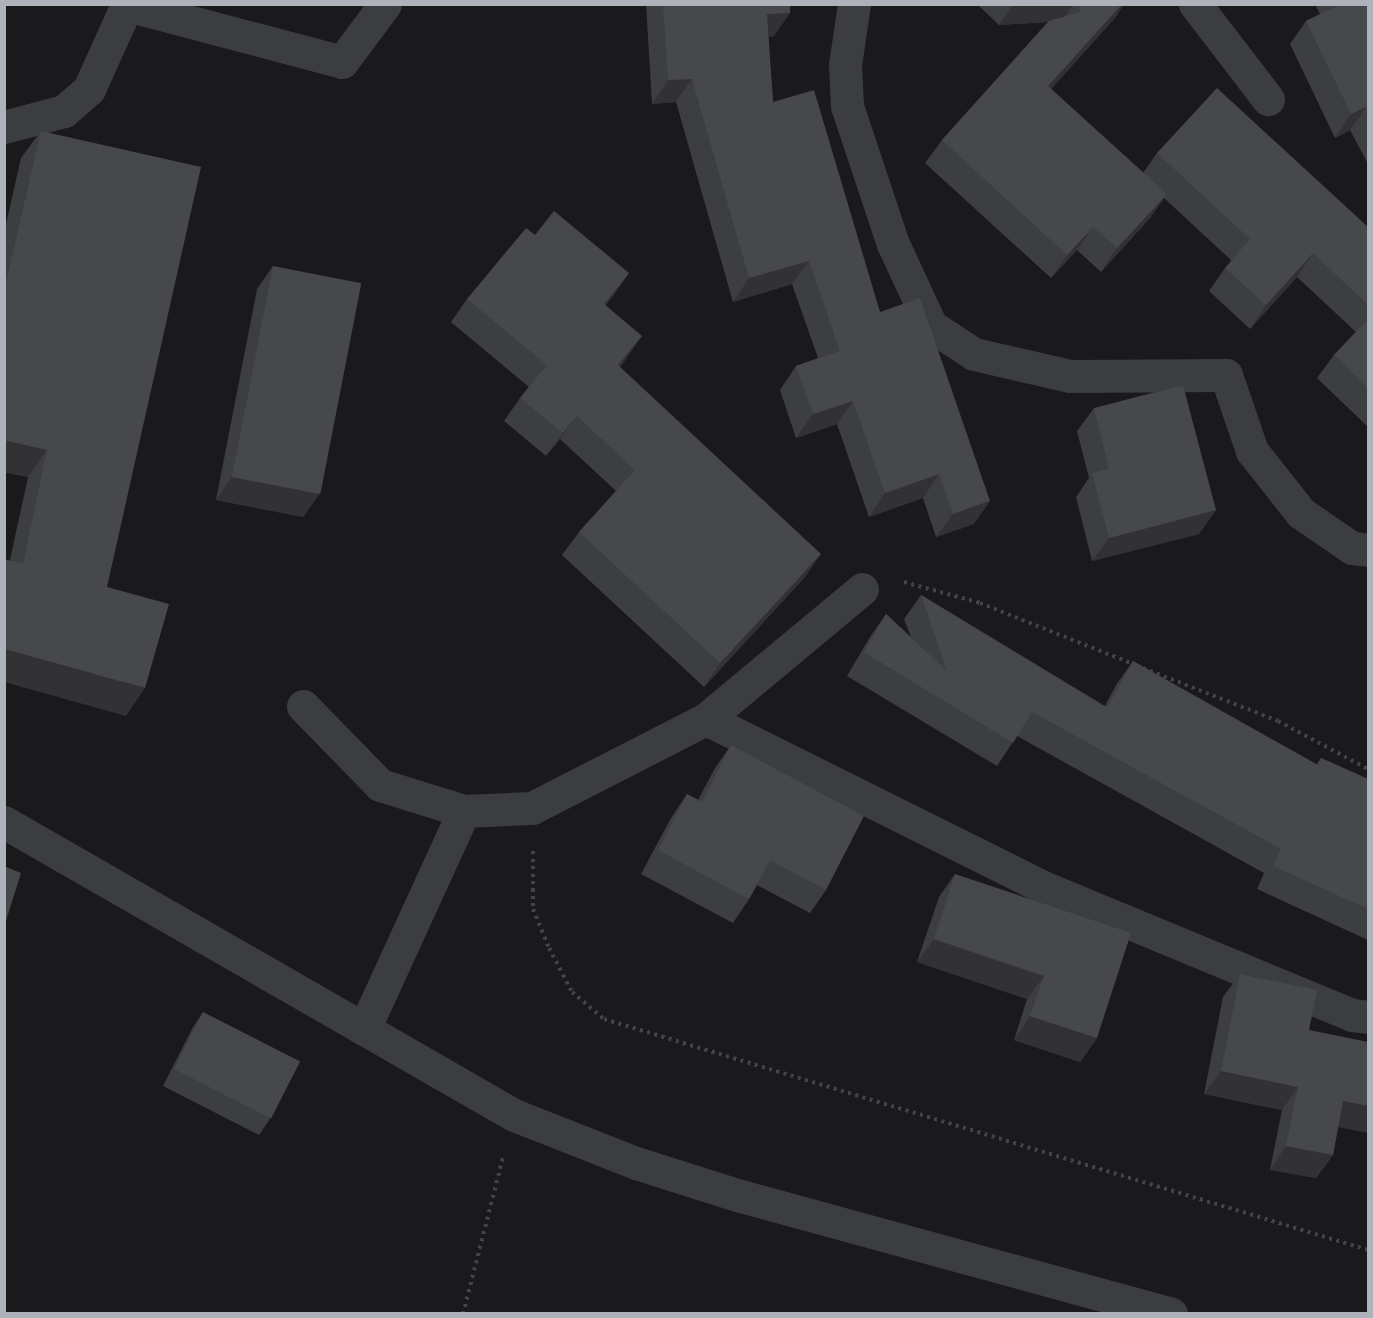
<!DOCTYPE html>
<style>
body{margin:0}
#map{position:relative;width:1373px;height:1318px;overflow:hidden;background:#1a1a1c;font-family:"Exo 2",sans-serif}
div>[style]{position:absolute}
.path>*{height:4px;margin-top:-2px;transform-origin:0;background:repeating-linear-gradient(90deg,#414448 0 3px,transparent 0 7.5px)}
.pedestrian>*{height:33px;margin:-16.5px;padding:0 16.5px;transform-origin:16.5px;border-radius:16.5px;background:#3b3d41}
.minor>*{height:33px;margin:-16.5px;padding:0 16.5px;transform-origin:16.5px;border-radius:16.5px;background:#3b3d41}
.wall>*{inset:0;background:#3d3e41}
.shaded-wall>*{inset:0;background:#323235}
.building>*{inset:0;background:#47484c;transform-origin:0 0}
span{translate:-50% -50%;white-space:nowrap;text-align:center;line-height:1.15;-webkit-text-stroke:6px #151517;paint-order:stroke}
.frame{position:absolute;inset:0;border:6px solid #aeb3bb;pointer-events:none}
</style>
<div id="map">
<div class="path">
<div style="left:904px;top:582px;width:79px;rotate:15.4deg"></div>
<div style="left:980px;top:603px;width:168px;rotate:21.7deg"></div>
<div style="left:1143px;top:668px;width:145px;rotate:21.4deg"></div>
<div style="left:1278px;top:721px;width:102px;rotate:28.1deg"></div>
<div style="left:533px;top:851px;width:58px;rotate:90deg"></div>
<div style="left:533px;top:909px;width:42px;rotate:67.7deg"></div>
<div style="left:549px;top:948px;width:50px;rotate:62.4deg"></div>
<div style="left:572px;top:992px;width:42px;rotate:40.2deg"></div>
<div style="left:604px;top:1019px;width:798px;rotate:16.82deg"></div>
<div style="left:463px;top:1314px;width:162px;rotate:-75.7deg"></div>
</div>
<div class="pedestrian">
<div style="left:4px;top:127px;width:62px;rotate:-14.9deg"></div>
<div style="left:64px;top:111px;width:33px;rotate:-41deg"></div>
<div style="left:89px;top:89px;width:92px;rotate:-65.7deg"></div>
<div style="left:127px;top:5px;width:222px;rotate:14.8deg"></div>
<div style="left:342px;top:62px;width:72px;rotate:-53.4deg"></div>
</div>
<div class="minor">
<div style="left:126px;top:4px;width:1px;rotate:45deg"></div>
<div style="left:854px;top:4px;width:62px;rotate:98.4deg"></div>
<div style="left:845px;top:65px;width:41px;rotate:87.2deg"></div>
<div style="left:847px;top:106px;width:145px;rotate:71.6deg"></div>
<div style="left:893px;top:244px;width:90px;rotate:65.1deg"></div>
<div style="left:931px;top:326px;width:51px;rotate:33.1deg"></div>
<div style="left:974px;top:354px;width:98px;rotate:12.9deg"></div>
<div style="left:1070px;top:376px;width:156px;rotate:-0.4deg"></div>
<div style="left:1226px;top:375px;width:80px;rotate:71.1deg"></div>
<div style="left:1252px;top:451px;width:79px;rotate:51.7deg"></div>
<div style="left:1301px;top:513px;width:62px;rotate:34.5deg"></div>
<div style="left:1352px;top:548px;width:16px;rotate:7deg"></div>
<div style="left:1195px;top:4px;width:120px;rotate:52.5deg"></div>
<div style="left:303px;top:706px;width:110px;rotate:45.7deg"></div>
<div style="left:380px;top:785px;width:88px;rotate:17.2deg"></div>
<div style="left:464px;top:811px;width:68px;rotate:-2.5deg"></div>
<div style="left:532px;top:808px;width:195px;rotate:-27.1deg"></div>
<div style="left:706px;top:719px;width:377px;rotate:26.5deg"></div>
<div style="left:1043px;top:887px;width:334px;rotate:22.5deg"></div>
<div style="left:1352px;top:1015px;width:16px;rotate:7deg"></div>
<div style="left:706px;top:719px;width:203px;rotate:-39.8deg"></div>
<div style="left:4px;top:822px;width:588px;rotate:29.88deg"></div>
<div style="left:514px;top:1115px;width:131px;rotate:21.5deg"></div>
<div style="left:636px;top:1163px;width:106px;rotate:17.6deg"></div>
<div style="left:737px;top:1195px;width:450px;rotate:15.3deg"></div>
<div style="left:364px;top:1029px;width:240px;rotate:-65.4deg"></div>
</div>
<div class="wall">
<div style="clip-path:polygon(646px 4px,790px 4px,774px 36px,768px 37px,773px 102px,880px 312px,974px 524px,936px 537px,923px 498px,869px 517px,837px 424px,796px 438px,780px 390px,796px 366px,818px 358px,792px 284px,733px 302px,676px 102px,652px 104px)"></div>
<div style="clip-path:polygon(977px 4px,1124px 4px,1115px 18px,1051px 89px,1143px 173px,1157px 153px,1368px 227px,1368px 427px,1317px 378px,1334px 355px,1356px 332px,1297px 277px,1250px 329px,1209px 291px,1225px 268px,1232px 261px,1164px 198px,1150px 218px,1101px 272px,1077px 250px,1051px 278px,925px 163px,942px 140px,1048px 22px,999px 25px)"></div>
<div style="clip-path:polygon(1315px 4px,1368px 4px,1368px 164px,1350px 130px,1335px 138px,1290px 44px,1306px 21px,1320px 14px)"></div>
<div style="clip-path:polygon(41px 131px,107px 587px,126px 716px,10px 560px,28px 477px,4px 472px,4px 233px,21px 158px)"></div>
<div style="clip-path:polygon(535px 235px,629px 273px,606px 305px,626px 359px,620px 367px,805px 577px,704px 687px,562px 555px,579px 532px,616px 491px,560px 439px,546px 456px,504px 421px,520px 398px,529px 387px,451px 322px,467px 299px)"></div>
<div style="clip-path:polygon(273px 266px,320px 493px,303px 517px,216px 500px,257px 289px)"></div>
<div style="clip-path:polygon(1094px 408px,1216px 510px,1199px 534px,1092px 561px,1076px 497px,1089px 478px,1077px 431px)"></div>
<div style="clip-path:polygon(921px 595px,1105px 706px,1116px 685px,1133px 661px,1316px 765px,1321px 758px,1368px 779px,1368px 940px,1257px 889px,1264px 873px,1017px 736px,997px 766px,847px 676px,870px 637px,886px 614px,911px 637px,904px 619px)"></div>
<div style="clip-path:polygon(731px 745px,826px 890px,810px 913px,757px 885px,749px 899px,733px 923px,641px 874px,671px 818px,687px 794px,698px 800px,715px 768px)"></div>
<div style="clip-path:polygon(955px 874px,1097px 1038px,1080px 1062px,1014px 1040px,1027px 999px,917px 962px,939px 897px)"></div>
<div style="clip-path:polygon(1240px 974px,1309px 1030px,1338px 1127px,1333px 1155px,1316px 1178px,1270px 1170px,1282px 1110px,1204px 1094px,1223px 997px)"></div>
<div style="clip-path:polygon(203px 1012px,270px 1119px,259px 1135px,163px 1086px,192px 1029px)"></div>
</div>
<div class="shaded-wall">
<div style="clip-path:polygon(1013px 4px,1073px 4px,1062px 21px,999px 25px)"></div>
<div style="clip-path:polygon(1122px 4px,1124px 4px,1115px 18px,1032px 110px,1048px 86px)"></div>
<div style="clip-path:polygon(790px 13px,774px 36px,751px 38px,767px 14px)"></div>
<div style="clip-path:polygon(692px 79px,676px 102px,652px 104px,668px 80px)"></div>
<div style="clip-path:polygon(1366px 107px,1350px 130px,1335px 138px,1351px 114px)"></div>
<div style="clip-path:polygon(1167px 194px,1150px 218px,1101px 272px,1117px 248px)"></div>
<div style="clip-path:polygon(1093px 227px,1077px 250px,1051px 278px,1067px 255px)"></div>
<div style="clip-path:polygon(1313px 253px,1297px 277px,1250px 329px,1266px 305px)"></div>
<div style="clip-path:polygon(809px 261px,792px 284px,733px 302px,749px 278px)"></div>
<div style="clip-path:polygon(629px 273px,613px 296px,588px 327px,604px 304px)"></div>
<div style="clip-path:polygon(642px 336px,626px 359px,602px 389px,618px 365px)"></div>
<div style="clip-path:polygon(853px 401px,837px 424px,796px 438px,813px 414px)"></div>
<div style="clip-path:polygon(577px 416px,560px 439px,546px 456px,563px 433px)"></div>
<div style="clip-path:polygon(4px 440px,47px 450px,28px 477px,4px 472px)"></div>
<div style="clip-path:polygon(939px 474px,923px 498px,869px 517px,885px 493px)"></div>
<div style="clip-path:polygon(232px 477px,320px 493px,303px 517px,216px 500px)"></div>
<div style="clip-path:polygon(990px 501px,974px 524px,936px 537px,953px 514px)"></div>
<div style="clip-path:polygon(1216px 510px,1199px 534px,1092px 561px,1109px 538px)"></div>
<div style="clip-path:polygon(821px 554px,805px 577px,704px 687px,720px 663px)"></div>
<div style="clip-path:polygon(4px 649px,145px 688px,126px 716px,4px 682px)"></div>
<div style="clip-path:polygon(934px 939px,1044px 976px,1027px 999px,917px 962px)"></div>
<div style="clip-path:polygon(1030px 1016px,1097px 1038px,1080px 1062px,1014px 1040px)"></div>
<div style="clip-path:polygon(1221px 1071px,1298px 1087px,1282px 1110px,1204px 1094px)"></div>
<div style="clip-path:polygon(1343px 1101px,1368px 1106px,1368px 1133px,1327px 1125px)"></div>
<div style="clip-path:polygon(1286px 1146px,1333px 1155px,1316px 1178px,1270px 1170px)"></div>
</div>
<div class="building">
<div style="clip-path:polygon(663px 4px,790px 4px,790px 13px,767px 14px,773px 102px,814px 90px,880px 312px,920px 298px,990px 501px,953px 514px,939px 474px,885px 493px,853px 401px,813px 414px,796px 366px,840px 351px,809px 261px,749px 278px,692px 79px,668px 80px)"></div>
<div style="clip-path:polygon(1079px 4px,1122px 4px,1048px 86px,1167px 194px,1117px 248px,1093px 227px,1067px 255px,942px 140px,1049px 21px,1080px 12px)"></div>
<div style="clip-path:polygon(1341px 4px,1368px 4px,1368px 111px,1366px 107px,1351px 114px,1306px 21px)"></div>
<div style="clip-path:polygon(1217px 88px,1368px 227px,1368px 305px,1313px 253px,1266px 305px,1225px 268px,1250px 239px,1157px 153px)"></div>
<div style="clip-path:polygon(41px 131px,201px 167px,107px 587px,169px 604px,145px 688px,4px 649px,4px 559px,23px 564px,47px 450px,4px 440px,4px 291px)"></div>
<div style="clip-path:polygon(554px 211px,629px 273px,604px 304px,642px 336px,618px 365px,821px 554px,720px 663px,579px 532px,635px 470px,577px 416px,563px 433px,520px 398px,547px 365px,467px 299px,526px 228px,535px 235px)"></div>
<div style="left:273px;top:266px;width:90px;height:215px;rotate:11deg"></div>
<div style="clip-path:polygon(1368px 319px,1368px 388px,1334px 355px)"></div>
<div style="clip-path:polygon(1183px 385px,1216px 510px,1109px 538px,1092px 473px,1109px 469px,1094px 408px)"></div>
<div style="clip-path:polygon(921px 595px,1107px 708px,1133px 661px,1318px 765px,1321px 758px,1368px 779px,1368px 909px,1273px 866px,1281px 849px,1032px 712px,1013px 743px,864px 652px,886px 614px,947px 671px)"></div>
<div style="clip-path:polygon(731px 745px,864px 816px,826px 890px,770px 860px,749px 899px,658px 850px,687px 794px,702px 802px)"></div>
<div style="clip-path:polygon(4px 866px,21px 873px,4px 927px)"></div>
<div style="clip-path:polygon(955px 874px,1131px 933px,1097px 1038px,1030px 1016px,1044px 976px,934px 939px)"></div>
<div style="clip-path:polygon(1240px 974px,1317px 990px,1309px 1030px,1368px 1042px,1368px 1106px,1343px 1101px,1333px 1155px,1286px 1146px,1298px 1087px,1221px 1071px)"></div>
<div style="left:203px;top:1012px;width:109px;height:64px;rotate:27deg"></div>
</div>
<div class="frame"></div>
</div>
